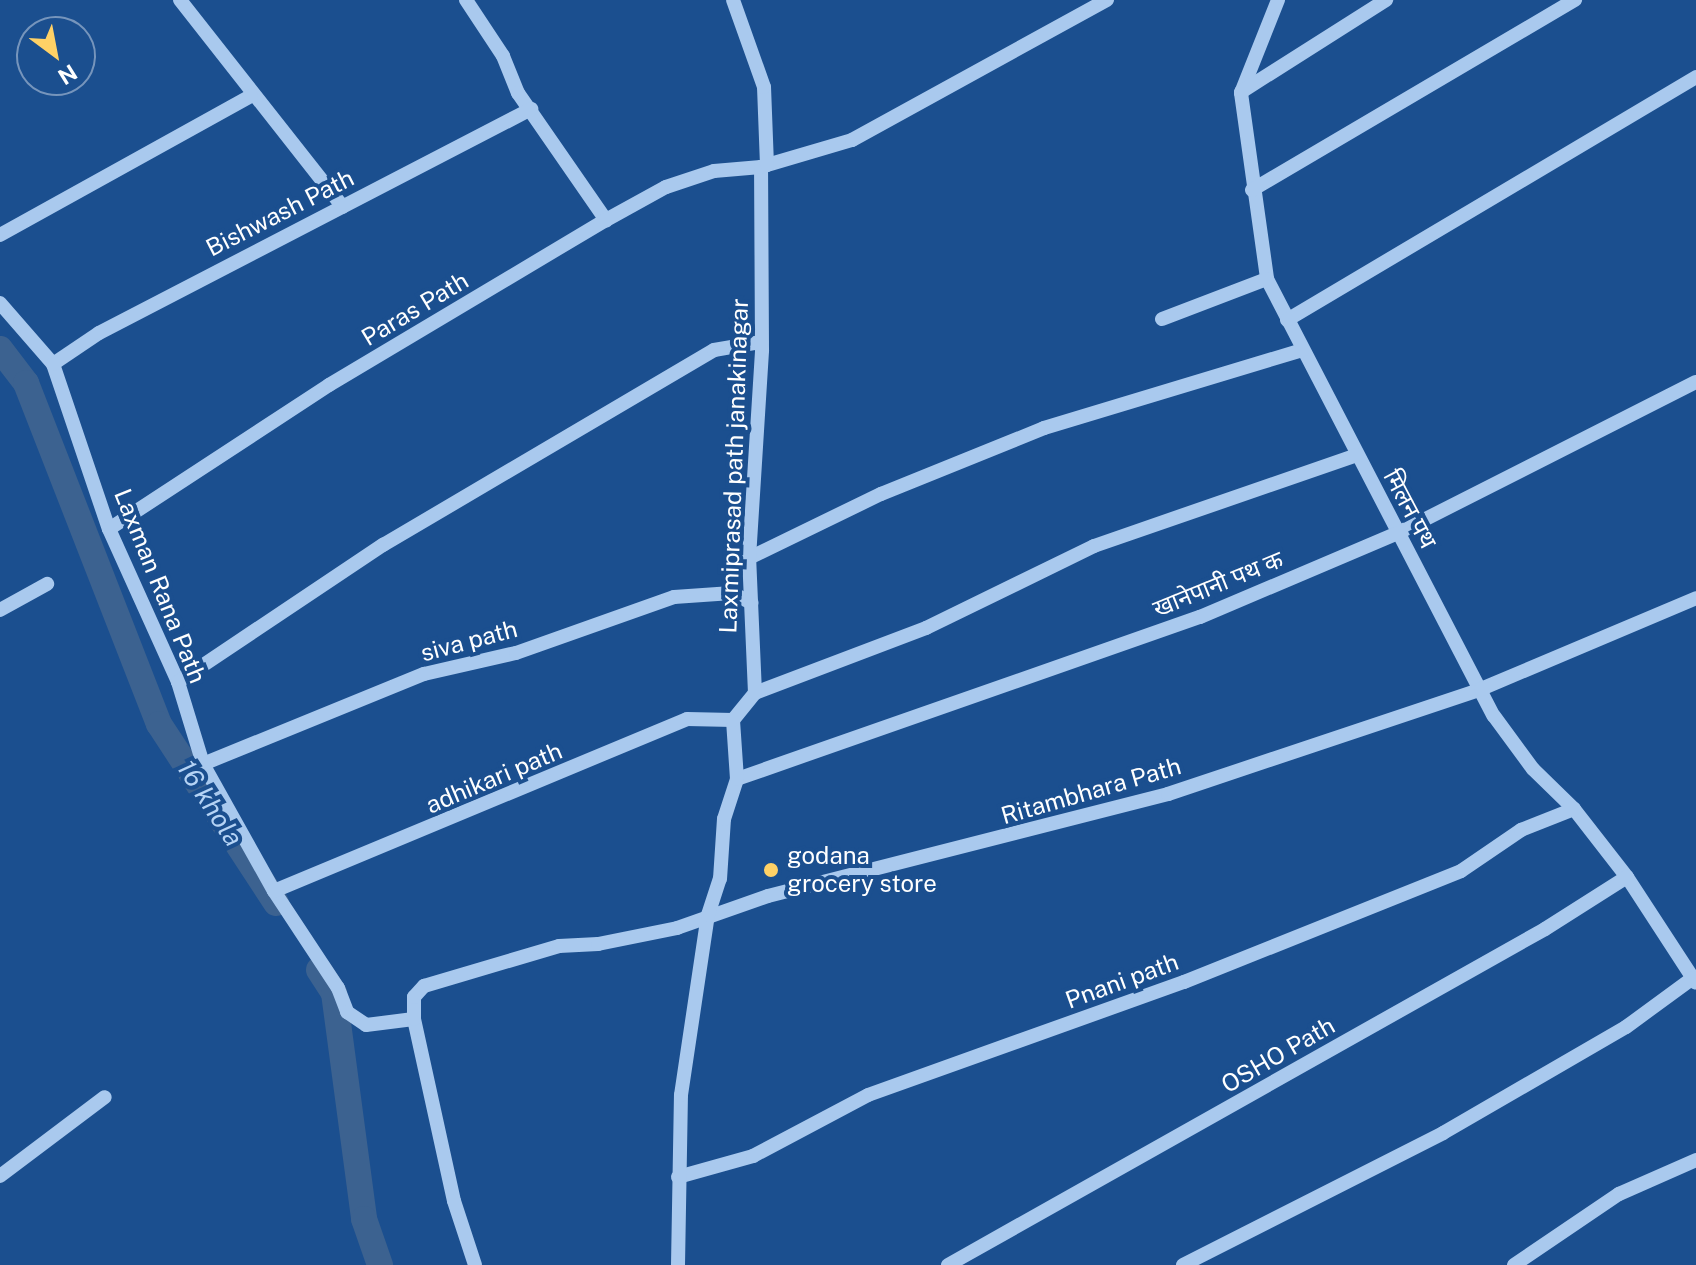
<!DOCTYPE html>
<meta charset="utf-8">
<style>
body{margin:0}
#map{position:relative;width:1696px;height:1265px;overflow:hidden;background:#1b4f8f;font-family:"Public Sans","Noto Sans Devanagari",sans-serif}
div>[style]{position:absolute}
.canal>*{height:26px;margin:-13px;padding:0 13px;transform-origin:13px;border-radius:13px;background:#3c6290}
.minor>*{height:14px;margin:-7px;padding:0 7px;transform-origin:7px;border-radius:7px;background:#a9c9ee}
.dots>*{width:22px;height:22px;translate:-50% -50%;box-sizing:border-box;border:4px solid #1b4f8f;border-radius:50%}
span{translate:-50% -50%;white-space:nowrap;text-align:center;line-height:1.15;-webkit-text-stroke:8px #1b4f8f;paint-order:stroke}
.street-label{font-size:24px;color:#fff}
.poi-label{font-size:24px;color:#fff}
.left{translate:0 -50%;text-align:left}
.water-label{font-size:26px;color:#b5d3f5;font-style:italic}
.north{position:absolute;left:16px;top:16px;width:80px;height:80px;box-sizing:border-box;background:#1b4f8f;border:2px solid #7695bc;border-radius:50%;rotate:148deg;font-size:22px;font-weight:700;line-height:32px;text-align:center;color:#fff}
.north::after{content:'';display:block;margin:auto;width:28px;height:36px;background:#ffd166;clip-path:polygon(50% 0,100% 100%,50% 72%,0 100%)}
</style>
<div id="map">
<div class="canal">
<div style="left:0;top:349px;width:43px;rotate:52.6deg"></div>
<div style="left:26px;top:383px;width:366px;rotate:68.7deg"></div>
<div style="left:159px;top:724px;width:214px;rotate:56.8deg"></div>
<div style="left:319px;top:970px;width:27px;rotate:57deg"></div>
<div style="left:334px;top:993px;width:228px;rotate:82.4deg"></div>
<div style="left:364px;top:1219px;width:49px;rotate:70.8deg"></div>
</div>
<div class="minor">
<div style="left:180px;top:0;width:263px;rotate:51.8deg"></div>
<div style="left:466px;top:0;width:67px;rotate:56.5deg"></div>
<div style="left:503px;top:56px;width:40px;rotate:68deg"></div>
<div style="left:518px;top:93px;width:155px;rotate:55.3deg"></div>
<div style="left:1278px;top:0;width:100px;rotate:111.7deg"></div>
<div style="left:1241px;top:93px;width:188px;rotate:82deg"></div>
<div style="left:1267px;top:279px;width:492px;rotate:62.6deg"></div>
<div style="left:1494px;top:716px;width:66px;rotate:53.7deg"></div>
<div style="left:1533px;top:769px;width:57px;rotate:44.3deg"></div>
<div style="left:1574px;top:809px;width:86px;rotate:52.1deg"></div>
<div style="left:1627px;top:877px;width:126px;rotate:56.9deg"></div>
<div style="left:1241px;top:92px;width:172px;rotate:-32.4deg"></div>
<div style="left:767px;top:165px;width:89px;rotate:-16.4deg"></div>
<div style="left:852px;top:140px;width:291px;rotate:-28.8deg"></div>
<div style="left:1252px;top:190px;width:375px;rotate:-30.5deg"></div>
<div style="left:0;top:235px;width:287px;rotate:-29deg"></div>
<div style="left:0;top:303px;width:81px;rotate:49deg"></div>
<div style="left:53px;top:364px;width:174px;rotate:71.3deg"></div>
<div style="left:109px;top:529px;width:168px;rotate:65.7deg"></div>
<div style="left:178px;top:682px;width:86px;rotate:73deg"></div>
<div style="left:203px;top:764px;width:145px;rotate:60.8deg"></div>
<div style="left:274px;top:891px;width:116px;rotate:56.6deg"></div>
<div style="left:338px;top:988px;width:26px;rotate:69deg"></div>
<div style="left:347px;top:1012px;width:23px;rotate:34deg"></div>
<div style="left:366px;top:1025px;width:48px;rotate:-7.1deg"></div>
<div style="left:414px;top:1019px;width:186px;rotate:77.6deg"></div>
<div style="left:454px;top:1201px;width:67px;rotate:71.8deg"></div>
<div style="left:1162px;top:319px;width:112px;rotate:-20.9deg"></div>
<div style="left:1287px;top:320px;width:476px;rotate:-30.7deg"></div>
<div style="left:53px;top:364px;width:55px;rotate:-34deg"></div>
<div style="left:99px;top:333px;width:487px;rotate:-27.4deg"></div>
<div style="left:109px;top:529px;width:263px;rotate:-33.2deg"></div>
<div style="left:329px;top:385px;width:322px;rotate:-30.8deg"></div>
<div style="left:606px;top:220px;width:68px;rotate:-28.8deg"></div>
<div style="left:666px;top:187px;width:51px;rotate:-18.4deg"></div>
<div style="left:714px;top:171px;width:47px;rotate:-4.9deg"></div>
<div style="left:749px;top:558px;width:147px;rotate:-25.9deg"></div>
<div style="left:881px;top:494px;width:176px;rotate:-22deg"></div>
<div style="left:1044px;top:428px;width:270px;rotate:-16.8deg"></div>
<div style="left:0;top:610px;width:54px;rotate:-29deg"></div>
<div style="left:178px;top:682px;width:247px;rotate:-33.8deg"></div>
<div style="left:383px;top:545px;width:384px;rotate:-30.5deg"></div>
<div style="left:714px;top:350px;width:48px;rotate:-9.7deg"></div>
<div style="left:755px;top:693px;width:183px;rotate:-20.8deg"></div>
<div style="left:926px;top:628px;width:187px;rotate:-26deg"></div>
<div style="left:1094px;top:546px;width:278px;rotate:-19.1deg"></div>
<div style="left:203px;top:764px;width:239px;rotate:-22.2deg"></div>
<div style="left:424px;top:674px;width:94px;rotate:-12.9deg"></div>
<div style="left:516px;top:653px;width:168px;rotate:-19.5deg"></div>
<div style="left:674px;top:597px;width:58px;rotate:-3.9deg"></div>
<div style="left:732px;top:593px;width:22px;rotate:27deg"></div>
<div style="left:737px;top:779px;width:491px;rotate:-19.3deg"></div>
<div style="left:1200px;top:617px;width:213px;rotate:-23deg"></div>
<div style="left:1396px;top:534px;width:336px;rotate:-26.9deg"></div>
<div style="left:274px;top:891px;width:447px;rotate:-22.6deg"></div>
<div style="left:687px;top:719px;width:46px;rotate:1.2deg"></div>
<div style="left:414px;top:1019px;width:22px;rotate:-90deg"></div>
<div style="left:414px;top:997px;width:15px;rotate:-48deg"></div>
<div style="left:424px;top:986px;width:141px;rotate:-16.5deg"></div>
<div style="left:559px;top:946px;width:39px;rotate:-3deg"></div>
<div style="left:598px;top:944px;width:81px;rotate:-11.4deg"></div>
<div style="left:677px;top:928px;width:96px;rotate:-19.4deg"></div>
<div style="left:768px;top:896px;width:413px;rotate:-14.3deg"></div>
<div style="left:1168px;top:794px;width:330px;rotate:-18.5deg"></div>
<div style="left:1481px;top:689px;width:233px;rotate:-22.9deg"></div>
<div style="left:0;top:1176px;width:131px;rotate:-37deg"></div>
<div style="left:678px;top:1177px;width:78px;rotate:-15.6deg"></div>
<div style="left:753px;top:1156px;width:130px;rotate:-27.9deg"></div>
<div style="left:868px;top:1095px;width:336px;rotate:-19.7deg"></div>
<div style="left:1184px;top:982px;width:298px;rotate:-21.8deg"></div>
<div style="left:1461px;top:871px;width:73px;rotate:-34.3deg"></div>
<div style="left:1521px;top:830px;width:57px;rotate:-21.6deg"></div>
<div style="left:678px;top:1265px;width:170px;rotate:-89deg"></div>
<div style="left:681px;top:1095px;width:182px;rotate:-81.5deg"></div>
<div style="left:708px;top:915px;width:38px;rotate:-72deg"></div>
<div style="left:720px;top:879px;width:60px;rotate:-86.2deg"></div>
<div style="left:724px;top:819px;width:42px;rotate:-72deg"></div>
<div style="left:737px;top:779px;width:59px;rotate:-93.9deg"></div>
<div style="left:733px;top:720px;width:35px;rotate:-51deg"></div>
<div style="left:755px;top:693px;width:135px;rotate:-92.5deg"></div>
<div style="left:749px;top:558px;width:208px;rotate:-86.4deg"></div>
<div style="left:762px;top:350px;width:183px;rotate:-90.3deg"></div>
<div style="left:761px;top:167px;width:6px;rotate:-18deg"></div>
<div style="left:767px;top:165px;width:78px;rotate:-92.2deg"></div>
<div style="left:764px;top:87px;width:92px;rotate:-109.6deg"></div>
<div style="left:948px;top:1265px;width:685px;rotate:-29.37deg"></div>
<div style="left:1545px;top:929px;width:97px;rotate:-32.4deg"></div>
<div style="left:1183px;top:1265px;width:292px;rotate:-26.9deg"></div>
<div style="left:1443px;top:1133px;width:211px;rotate:-30.1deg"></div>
<div style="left:1626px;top:1027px;width:83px;rotate:-36.2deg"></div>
<div style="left:1514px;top:1265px;width:127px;rotate:-34.1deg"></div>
<div style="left:1619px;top:1194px;width:84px;rotate:-23.8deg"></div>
</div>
<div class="dots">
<div style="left:771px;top:870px;background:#ffd166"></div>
</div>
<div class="street-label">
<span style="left:280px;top:213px;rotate:-27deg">Bishwash Path</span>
<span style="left:415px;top:309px;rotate:-31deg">Paras Path</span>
<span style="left:734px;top:466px;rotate:-88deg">Laxmiprasad path janakinagar</span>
<span style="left:1410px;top:509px;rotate:62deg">मिलन पथ</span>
<span style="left:1218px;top:584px;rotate:-22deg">खानेपानी पथ क</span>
<span style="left:160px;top:586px;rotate:68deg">Laxman Rana Path</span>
<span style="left:469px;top:641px;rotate:-15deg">siva path</span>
<span style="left:494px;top:778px;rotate:-23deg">adhikari path</span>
<span style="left:1091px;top:791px;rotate:-16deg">Ritambhara Path</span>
<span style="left:1122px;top:981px;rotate:-20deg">Pnani path</span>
<span style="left:1278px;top:1055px;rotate:-30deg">OSHO Path</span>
</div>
<div class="poi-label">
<span class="left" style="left:787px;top:870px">godana<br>grocery store</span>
</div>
<div class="water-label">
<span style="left:210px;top:803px;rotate:57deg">16 khola</span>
</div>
<div class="north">N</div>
</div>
